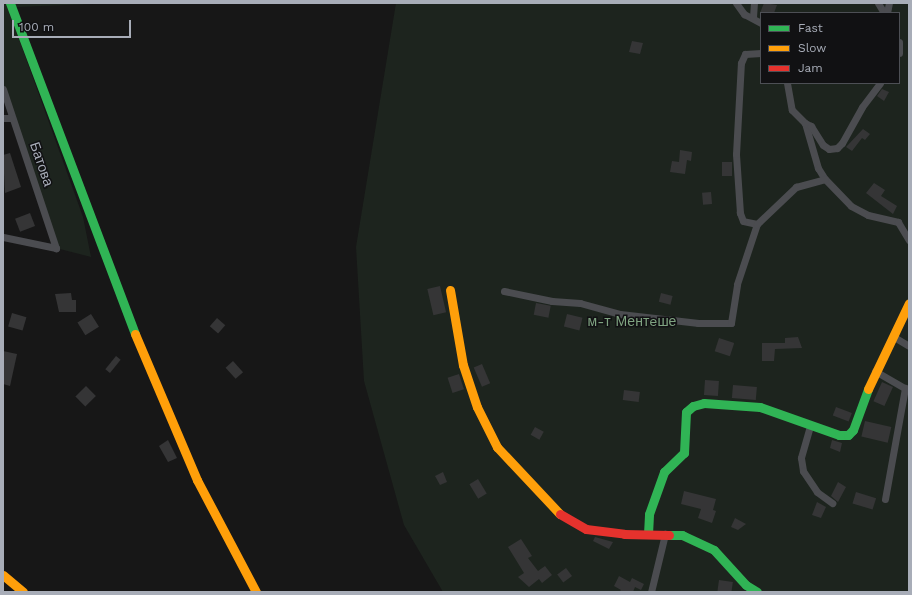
<!DOCTYPE html>
<meta charset="utf-8">
<style>
body{margin:0}
#map{position:relative;width:912px;height:595px;overflow:hidden;background:#171717;font-family:"Work Sans",sans-serif}
div>[style]{position:absolute}
.green>*{inset:0;background:#1d241e}
.building>*{inset:0;background:#353536;transform-origin:0 0}
.street>*{height:7px;margin:-3.5px;padding:0 3.5px;transform-origin:3.5px;border-radius:3.5px;background:#4b4c50}
.fast>*{height:9px;margin:-4.5px;padding:0 4.5px;transform-origin:4.5px;border-radius:4.5px;background:#30b455}
.slow>*{height:9px;margin:-4.5px;padding:0 4.5px;transform-origin:4.5px;border-radius:4.5px;background:#ff9f0a}
.jam>*{height:9px;margin:-4.5px;padding:0 4.5px;transform-origin:4.5px;border-radius:4.5px;background:#e5322d}
span{translate:-50% -50%;white-space:nowrap;text-align:center;line-height:1.15;-webkit-text-stroke:3px #111113;paint-order:stroke}
.street-label{font-size:14px;color:#a8adb8}
.park-label{font-size:14px;color:#7fa381}
.frame{position:absolute;inset:0;border:4px solid #a8adb8;pointer-events:none}
.legend{position:absolute;left:760px;top:12px;width:140px;height:72px;box-sizing:border-box;background:#111113;border:1px solid #4d4f55;margin:0;padding:5px 7px;list-style:none;font-size:12px;color:#a8adb8}
.legend li{display:flex;align-items:center;gap:8px;height:20px}
.legend b{width:20px;border:1px solid #4d4f55}
.scale{position:absolute;left:12px;top:20px;width:119px;height:18px;box-sizing:border-box;border:2px solid #a8adb8;border-top:0;padding-left:5px;font-size:12px;line-height:14px;white-space:nowrap;color:#a8adb8;-webkit-text-stroke:3px #111113;paint-order:stroke}
</style>
<div id="map">
<div class="green">
<div style="clip-path:polygon(3px 3px,6px 3px,83px 217px,91px 257px,56px 248px,3px 89px)"></div>
<div style="clip-path:polygon(15px 3px,118px 3px,16px 7px)"></div>
<div style="clip-path:polygon(evenodd,396px 3px,909px 3px,909px 592px,443px 592px,404px 525px,364px 381px,356px 247px,396px 3px,761px 13px,899px 13px,899px 83px,761px 83px,761px 13px)"></div>
</div>
<div class="building">
<div style="clip-path:polygon(764px 3px,777px 5px,774px 13px,760px 13px)"></div>
<div style="clip-path:polygon(632px 41px,643px 43px,640px 54px,629px 52px)"></div>
<div style="clip-path:polygon(882px 89px,889px 92px,884px 101px,877px 96px)"></div>
<div style="clip-path:polygon(863px 129px,870px 134px,865px 140px,862px 138px,852px 151px,846px 147px)"></div>
<div style="clip-path:polygon(680px 150px,692px 152px,691px 161px,687px 160px,685px 174px,670px 172px,672px 161px,679px 162px)"></div>
<div style="clip-path:polygon(10px 153px,21px 187px,5px 193px,3px 155px)"></div>
<div style="left:722px;top:162px;width:10px;height:14px"></div>
<div style="clip-path:polygon(874px 183px,885px 190px,881px 196px,897px 206px,893px 214px,866px 193px)"></div>
<div style="left:711px;top:192px;width:12px;height:9px;rotate:85deg"></div>
<div style="left:30px;top:213px;width:14px;height:16px;rotate:69deg"></div>
<div style="left:440px;top:286px;width:27px;height:13px;rotate:77deg"></div>
<div style="clip-path:polygon(71px 293px,72px 300px,76px 300px,76px 312px,59px 312px,55px 294px)"></div>
<div style="left:661px;top:293px;width:12px;height:9px;rotate:14deg"></div>
<div style="left:536px;top:303px;width:15px;height:12px;rotate:11deg"></div>
<div style="left:12px;top:313px;width:15px;height:14px;rotate:16deg"></div>
<div style="left:91px;top:314px;width:15px;height:16px;rotate:58deg"></div>
<div style="left:567px;top:314px;width:16px;height:13px;rotate:14deg"></div>
<div style="left:217px;top:318px;width:11px;height:11px;rotate:41deg"></div>
<div style="clip-path:polygon(798px 337px,802px 348px,775px 349px,774px 361px,762px 361px,762px 343px,785px 343px,785px 338px)"></div>
<div style="left:719px;top:338px;width:16px;height:14px;rotate:18deg"></div>
<div style="clip-path:polygon(3px 351px,17px 354px,10px 386px,3px 384px)"></div>
<div style="left:116px;top:356px;width:6px;height:17px;rotate:39deg"></div>
<div style="left:233px;top:361px;width:15px;height:10px;rotate:48deg"></div>
<div style="left:482px;top:364px;width:21px;height:9px;rotate:67deg"></div>
<div style="left:459px;top:374px;width:16px;height:12px;rotate:72deg"></div>
<div style="left:705px;top:380px;width:14px;height:15px;rotate:4deg"></div>
<div style="left:882px;top:382px;width:12px;height:21px;rotate:24deg"></div>
<div style="left:733px;top:385px;width:24px;height:13px;rotate:5deg"></div>
<div style="left:86px;top:386px;width:14px;height:15px;rotate:45deg"></div>
<div style="left:624px;top:390px;width:16px;height:10px;rotate:7deg"></div>
<div style="left:836px;top:407px;width:17px;height:9px;rotate:21deg"></div>
<div style="left:865px;top:421px;width:27px;height:16px;rotate:13deg"></div>
<div style="left:535px;top:427px;width:10px;height:9px;rotate:29deg"></div>
<div style="clip-path:polygon(168px 440px,177px 458px,168px 462px,159px 446px)"></div>
<div style="clip-path:polygon(832px 440px,842px 443px,840px 452px,830px 448px)"></div>
<div style="clip-path:polygon(443px 472px,447px 482px,440px 485px,435px 476px)"></div>
<div style="left:478px;top:479px;width:17px;height:10px;rotate:59deg"></div>
<div style="clip-path:polygon(838px 482px,846px 487px,838px 502px,831px 496px)"></div>
<div style="clip-path:polygon(684px 491px,716px 499px,713px 510px,716px 511px,712px 523px,698px 518px,701px 509px,681px 504px)"></div>
<div style="left:856px;top:492px;width:21px;height:12px;rotate:17deg"></div>
<div style="clip-path:polygon(817px 502px,826px 507px,821px 518px,812px 515px)"></div>
<div style="clip-path:polygon(735px 518px,746px 524px,738px 530px,731px 527px)"></div>
<div style="clip-path:polygon(595px 537px,613px 542px,609px 549px,593px 541px)"></div>
<div style="clip-path:polygon(521px 539px,532px 556px,528px 558px,538px 571px,545px 566px,552px 575px,542px 583px,539px 579px,529px 587px,518px 577px,524px 573px,508px 547px)"></div>
<div style="left:566px;top:568px;width:10px;height:11px;rotate:53deg"></div>
<div style="clip-path:polygon(619px 576px,630px 582px,632px 578px,644px 584px,641px 590px,635px 587px,633px 592px,619px 592px,621px 590px,614px 586px)"></div>
<div style="left:719px;top:580px;width:14px;height:11px;rotate:8deg"></div>
</div>
<div class="street">
<div style="left:736px;top:3px;width:14px;rotate:54deg"></div>
<div style="left:744px;top:14px;width:19px;rotate:28deg"></div>
<div style="left:878px;top:3px;width:12px;rotate:59deg"></div>
<div style="left:887px;top:13px;width:10px;rotate:-79deg"></div>
<div style="left:753px;top:17px;width:14px;rotate:-86deg"></div>
<div style="left:899px;top:42px;width:11px;rotate:90deg"></div>
<div style="left:787px;top:83px;width:27px;rotate:80deg"></div>
<div style="left:792px;top:110px;width:18px;rotate:45deg"></div>
<div style="left:805px;top:123px;width:47px;rotate:73.9deg"></div>
<div style="left:818px;top:168px;width:13px;rotate:58deg"></div>
<div style="left:825px;top:179px;width:37px;rotate:46deg"></div>
<div style="left:851px;top:206px;width:19px;rotate:28deg"></div>
<div style="left:868px;top:215px;width:31px;rotate:13deg"></div>
<div style="left:898px;top:222px;width:21px;rotate:59deg"></div>
<div style="left:3px;top:89px;width:168px;rotate:71.6deg"></div>
<div style="left:56px;top:248px;width:54px;rotate:-168.3deg"></div>
<div style="left:3px;top:118px;width:9px"></div>
<div style="left:805px;top:123px;width:7px;rotate:27deg"></div>
<div style="left:811px;top:126px;width:22px;rotate:58deg"></div>
<div style="left:823px;top:145px;width:7px;rotate:34deg"></div>
<div style="left:829px;top:149px;width:8px;rotate:-7deg"></div>
<div style="left:837px;top:148px;width:7px;rotate:-45deg"></div>
<div style="left:842px;top:143px;width:41px;rotate:-60.9deg"></div>
<div style="left:862px;top:107px;width:30px;rotate:-53deg"></div>
<div style="left:757px;top:224px;width:14px;rotate:-168deg"></div>
<div style="left:743px;top:221px;width:9px;rotate:-111deg"></div>
<div style="left:740px;top:213px;width:59px;rotate:-93.9deg"></div>
<div style="left:736px;top:154px;width:91px;rotate:-86.9deg"></div>
<div style="left:741px;top:63px;width:10px;rotate:-66deg"></div>
<div style="left:745px;top:54px;width:16px;rotate:-4deg"></div>
<div style="left:504px;top:291px;width:49px;rotate:11.8deg"></div>
<div style="left:552px;top:301px;width:28px;rotate:4deg"></div>
<div style="left:580px;top:303px;width:41px;rotate:15.4deg"></div>
<div style="left:620px;top:314px;width:79px;rotate:6.6deg"></div>
<div style="left:698px;top:323px;width:33px"></div>
<div style="left:731px;top:323px;width:39px;rotate:-81deg"></div>
<div style="left:737px;top:284px;width:63px;rotate:-71.6deg"></div>
<div style="left:757px;top:224px;width:54px;rotate:-43.5deg"></div>
<div style="left:796px;top:187px;width:30px;rotate:-15deg"></div>
<div style="left:894px;top:337px;width:17px;rotate:31deg"></div>
<div style="left:875px;top:371px;width:38px;rotate:30deg"></div>
<div style="left:810px;top:426px;width:33px;rotate:106deg"></div>
<div style="left:801px;top:458px;width:13px;rotate:81deg"></div>
<div style="left:803px;top:471px;width:25px;rotate:56deg"></div>
<div style="left:817px;top:492px;width:19px;rotate:36deg"></div>
<div style="left:885px;top:499px;width:113px;rotate:-79.8deg"></div>
<div style="left:651px;top:592px;width:60px;rotate:-76.4deg"></div>
</div>
<div class="fast">
<div style="left:10px;top:3px;width:354px;rotate:69.3deg"></div>
<div style="left:648px;top:534px;width:20px;rotate:-87deg"></div>
<div style="left:649px;top:514px;width:45px;rotate:-70.3deg"></div>
<div style="left:664px;top:472px;width:28px;rotate:-44deg"></div>
<div style="left:684px;top:453px;width:41px;rotate:-87.2deg"></div>
<div style="left:686px;top:412px;width:9px;rotate:-41deg"></div>
<div style="left:693px;top:406px;width:11px;rotate:-15deg"></div>
<div style="left:704px;top:403px;width:56px;rotate:4.1deg"></div>
<div style="left:760px;top:407px;width:84px;rotate:19.5deg"></div>
<div style="left:839px;top:435px;width:9px"></div>
<div style="left:848px;top:435px;width:7px;rotate:-45deg"></div>
<div style="left:853px;top:430px;width:44px;rotate:-69.9deg"></div>
<div style="left:669px;top:535px;width:13px"></div>
<div style="left:682px;top:535px;width:35px;rotate:25deg"></div>
<div style="left:714px;top:550px;width:47px;rotate:47.6deg"></div>
<div style="left:746px;top:585px;width:13px;rotate:32deg"></div>
</div>
<div class="slow">
<div style="left:450px;top:290px;width:76px;rotate:80.2deg"></div>
<div style="left:463px;top:365px;width:44px;rotate:71.6deg"></div>
<div style="left:477px;top:407px;width:45px;rotate:63.4deg"></div>
<div style="left:497px;top:447px;width:92px;rotate:46.8deg"></div>
<div style="left:135px;top:334px;width:159px;rotate:67deg"></div>
<div style="left:197px;top:480px;width:127px;rotate:62.2deg"></div>
<div style="left:868px;top:389px;width:95px;rotate:-64.5deg"></div>
<div style="left:3px;top:575px;width:26px;rotate:40deg"></div>
</div>
<div class="jam">
<div style="left:560px;top:514px;width:30px;rotate:30deg"></div>
<div style="left:586px;top:529px;width:38px;rotate:7deg"></div>
<div style="left:624px;top:534px;width:45px;rotate:1.3deg"></div>
</div>
<div class="street-label">
<span style="left:42px;top:164px;rotate:71deg">Батова</span>
</div>
<div class="park-label">
<span style="left:632px;top:321px">м-т Ментeше</span>
</div>
<div class="frame"></div>
<ul class="legend">
<li><b style="height:5px;background:#30b455"></b>Fast</li>
<li><b style="height:5px;background:#ff9f0a"></b>Slow</li>
<li><b style="height:5px;background:#e5322d"></b>Jam</li>
</ul>
<div class="scale">100 m</div>
</div>
